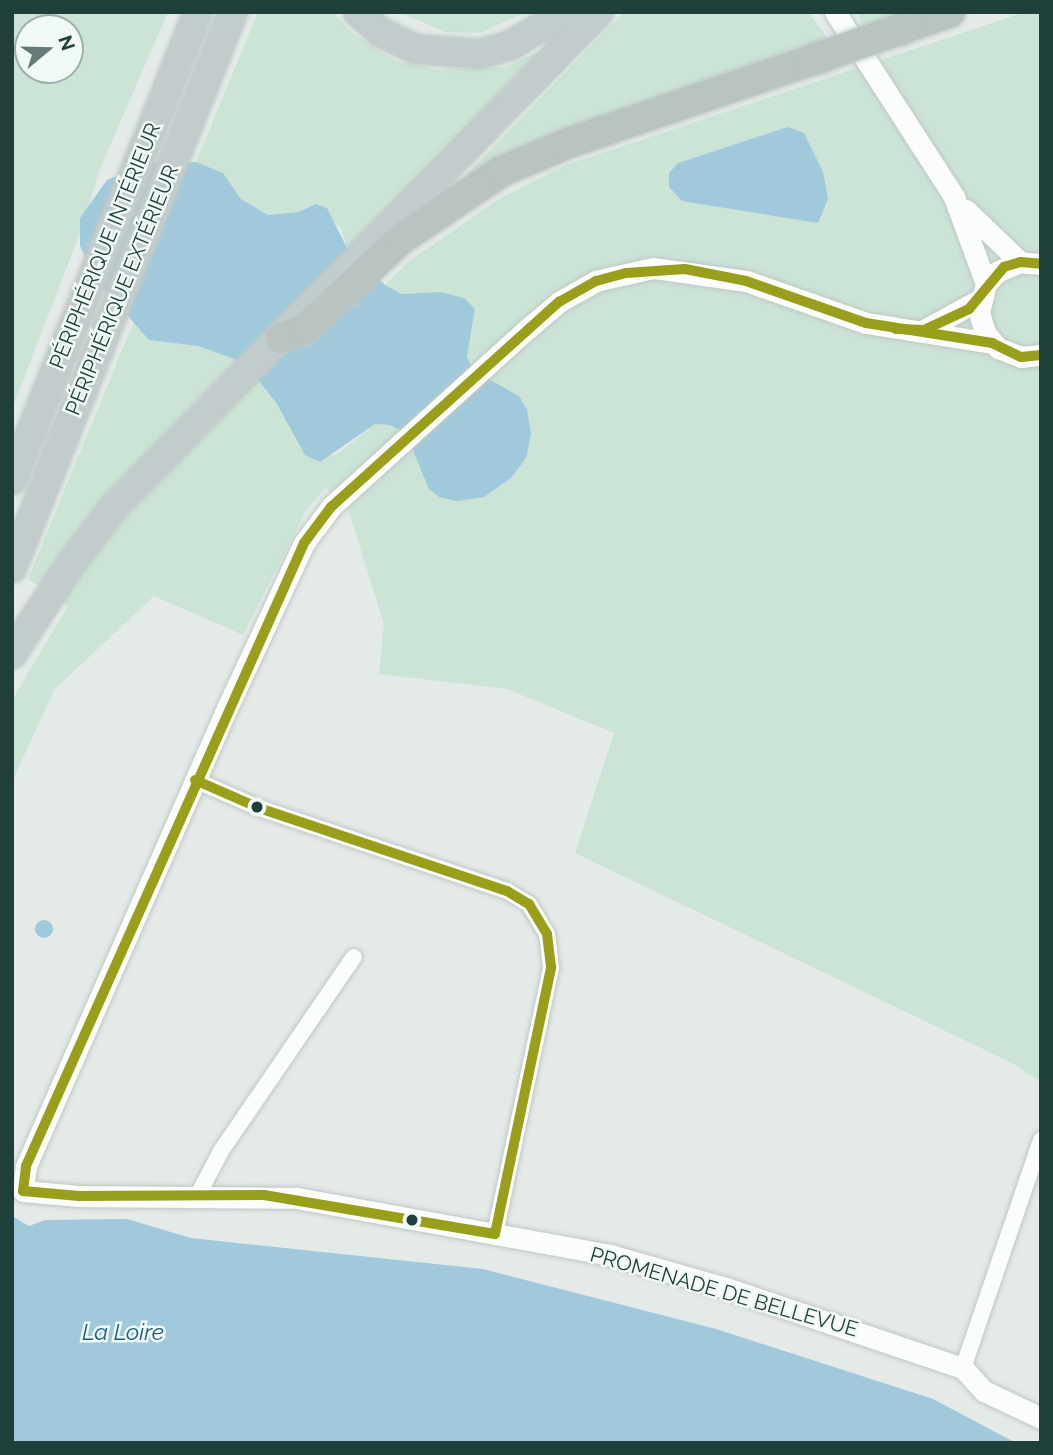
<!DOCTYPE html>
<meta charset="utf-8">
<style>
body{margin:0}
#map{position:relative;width:1053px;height:1455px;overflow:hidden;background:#e3eae8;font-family:Raleway,sans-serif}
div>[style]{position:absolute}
.green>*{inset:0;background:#cbe4d6}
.water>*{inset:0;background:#a0cadc}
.round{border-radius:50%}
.roads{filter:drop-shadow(0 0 2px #c0c7c5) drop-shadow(0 0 2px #c0c7c5)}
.minor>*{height:16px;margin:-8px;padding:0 8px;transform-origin:8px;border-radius:8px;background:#fbfcfc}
.tertiary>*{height:21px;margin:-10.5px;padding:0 10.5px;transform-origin:10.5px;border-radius:10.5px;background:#fbfcfc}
.trunk>*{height:28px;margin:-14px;padding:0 14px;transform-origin:14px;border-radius:14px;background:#c3cccc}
.motorway>*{height:30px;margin:-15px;padding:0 15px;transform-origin:15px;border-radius:15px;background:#b9c3c2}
.bridges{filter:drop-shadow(0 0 2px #bbc6c5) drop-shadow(0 0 2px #bbc6c5)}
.motorway-bridge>*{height:30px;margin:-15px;padding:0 15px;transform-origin:15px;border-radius:15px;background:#b9c3c2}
.bus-1>*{height:10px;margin:-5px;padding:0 5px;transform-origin:5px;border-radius:5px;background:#9a9f1b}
.dots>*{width:19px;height:19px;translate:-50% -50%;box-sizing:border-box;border:4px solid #f1f9f6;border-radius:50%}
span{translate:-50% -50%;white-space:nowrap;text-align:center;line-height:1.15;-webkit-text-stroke:5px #f1f9f6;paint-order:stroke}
.street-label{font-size:21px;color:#1f3f3b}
.water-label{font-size:23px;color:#145e80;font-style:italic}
.frame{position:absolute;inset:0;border:14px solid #1f3f3b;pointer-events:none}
.north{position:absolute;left:14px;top:14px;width:70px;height:70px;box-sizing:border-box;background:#f1f9f6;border:2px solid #9dafab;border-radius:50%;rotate:71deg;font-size:19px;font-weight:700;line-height:28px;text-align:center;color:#1f3f3b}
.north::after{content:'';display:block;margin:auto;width:24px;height:32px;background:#647b78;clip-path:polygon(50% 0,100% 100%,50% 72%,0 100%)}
</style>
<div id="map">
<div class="green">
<div style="clip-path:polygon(evenodd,12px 12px,168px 12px,99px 171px,85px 220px,12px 409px,12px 12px,28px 28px,70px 28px,70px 70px,28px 70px,28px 28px)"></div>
<div style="clip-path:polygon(258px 12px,333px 12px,351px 32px,396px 61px,438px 70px,506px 67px,549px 46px,347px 248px,341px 229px,316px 204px,298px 212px,268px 215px,241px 199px,223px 173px,196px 162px)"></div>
<div style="clip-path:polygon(400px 12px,527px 12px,480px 33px,445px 32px)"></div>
<div style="clip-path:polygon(624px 12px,808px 12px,827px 37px,528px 145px,465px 176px)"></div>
<div style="clip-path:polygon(857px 12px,915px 12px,864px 28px)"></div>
<div style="clip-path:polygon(1041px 12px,1041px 1082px,1012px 1063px,575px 853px,614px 733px,507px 689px,379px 674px,384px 624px,348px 509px,326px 488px,306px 511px,243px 635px,154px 596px,54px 690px,12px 782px,12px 700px,68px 606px,28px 579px,134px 321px,150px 340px,198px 346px,234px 359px,252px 372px,277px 404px,306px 455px,336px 455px,375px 424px,389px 425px,405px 432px,425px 479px,504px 391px,474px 371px,467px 357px,473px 324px,440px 292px,402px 294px,385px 285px,408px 262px,499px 199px,563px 166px,1016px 15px)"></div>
</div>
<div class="water">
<div style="clip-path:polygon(788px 127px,804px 133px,823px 172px,828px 199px,818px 223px,682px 201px,669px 187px,669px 173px,678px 163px)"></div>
<div style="clip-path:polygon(196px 162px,223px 173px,241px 199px,268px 215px,298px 212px,316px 204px,327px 208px,347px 248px,385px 285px,402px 294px,440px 292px,464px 298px,475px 309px,467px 357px,474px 371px,519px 396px,527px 410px,531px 434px,526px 458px,511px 478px,484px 497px,457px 501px,439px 497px,429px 489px,405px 432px,389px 425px,375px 424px,320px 462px,305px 455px,277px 404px,252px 372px,234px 359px,198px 346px,149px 340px,99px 283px,80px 246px,80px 218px,107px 180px,150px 163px)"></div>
<div class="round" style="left:35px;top:920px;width:18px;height:18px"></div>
<div style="clip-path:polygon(12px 1216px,29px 1226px,45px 1220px,127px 1219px,191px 1238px,483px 1269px,716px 1329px,933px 1399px,1016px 1443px,12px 1443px)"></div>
</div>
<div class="roads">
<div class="minor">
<div style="left:195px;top:780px;width:70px;rotate:23.6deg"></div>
<div style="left:259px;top:808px;width:262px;rotate:18.5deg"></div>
<div style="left:507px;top:891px;width:26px;rotate:31deg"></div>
<div style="left:529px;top:904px;width:35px;rotate:59deg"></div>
<div style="left:547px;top:934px;width:34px;rotate:83deg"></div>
<div style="left:551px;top:968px;width:272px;rotate:101.9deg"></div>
<div style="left:198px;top:1195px;width:50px;rotate:-62.4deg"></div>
<div style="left:221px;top:1151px;width:235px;rotate:-55.6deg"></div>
<div style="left:963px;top:1368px;width:241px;rotate:-71.1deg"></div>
</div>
<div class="tertiary">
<div style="left:835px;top:12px;width:220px;rotate:57.2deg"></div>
<div style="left:954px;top:197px;width:93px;rotate:69.8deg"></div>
<div style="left:966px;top:210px;width:75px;rotate:43.9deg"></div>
<div style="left:1041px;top:264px;width:21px;rotate:-175deg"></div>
<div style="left:1020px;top:262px;width:25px;rotate:157deg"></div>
<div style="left:997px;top:272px;width:16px;rotate:133deg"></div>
<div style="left:986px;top:284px;width:29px;rotate:104deg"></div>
<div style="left:979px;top:312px;width:22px;rotate:74deg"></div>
<div style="left:985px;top:333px;width:20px;rotate:49deg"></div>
<div style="left:998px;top:348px;width:25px;rotate:21deg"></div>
<div style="left:1021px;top:357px;width:20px;rotate:-6deg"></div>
<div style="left:924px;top:330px;width:63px;rotate:-28.6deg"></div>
<div style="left:992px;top:343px;width:128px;rotate:-171deg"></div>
<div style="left:866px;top:323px;width:127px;rotate:-160.7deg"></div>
<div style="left:746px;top:281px;width:94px;rotate:-172deg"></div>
<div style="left:653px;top:268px;width:58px;rotate:167.2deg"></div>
<div style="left:596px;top:281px;width:43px;rotate:150.4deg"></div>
<div style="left:559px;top:302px;width:42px;rotate:139.8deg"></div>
<div style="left:527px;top:329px;width:265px;rotate:137.8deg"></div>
<div style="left:331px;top:507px;width:45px;rotate:126.9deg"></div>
<div style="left:304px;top:543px;width:182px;rotate:115deg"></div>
<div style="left:227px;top:708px;width:500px;rotate:113.69deg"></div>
<div style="left:26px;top:1166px;width:25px;rotate:97deg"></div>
<div style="left:23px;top:1191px;width:56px;rotate:5.1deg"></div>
<div style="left:79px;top:1196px;width:218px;rotate:0.5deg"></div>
<div style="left:297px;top:1198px;width:318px;rotate:10.3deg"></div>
<div style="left:610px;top:1255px;width:121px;rotate:15.9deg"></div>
<div style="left:726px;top:1288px;width:250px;rotate:18.7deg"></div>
<div style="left:963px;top:1368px;width:31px;rotate:48deg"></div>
<div style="left:984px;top:1391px;width:63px;rotate:25.3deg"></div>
</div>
<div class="trunk">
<div style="left:358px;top:12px;width:30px;rotate:42deg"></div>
<div style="left:380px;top:32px;width:39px;rotate:26deg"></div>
<div style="left:415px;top:49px;width:65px;rotate:4.4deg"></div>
<div style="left:480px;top:54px;width:32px;rotate:-16deg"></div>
<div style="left:511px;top:45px;width:64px;rotate:-31deg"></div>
<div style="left:12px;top:480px;width:504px;rotate:-68.33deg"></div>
<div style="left:12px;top:568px;width:598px;rotate:-68.32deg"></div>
<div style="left:12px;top:654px;width:106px;rotate:-56.9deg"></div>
<div style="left:70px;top:565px;width:73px;rotate:-52.8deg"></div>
<div style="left:114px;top:507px;width:693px;rotate:-45.58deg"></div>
</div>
<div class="motorway">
<div style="left:901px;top:29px;width:52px;rotate:-19.1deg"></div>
<div style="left:281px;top:338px;width:26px;rotate:-21deg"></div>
<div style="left:305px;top:329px;width:132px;rotate:-43.2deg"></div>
<div style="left:401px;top:239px;width:122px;rotate:-34deg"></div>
<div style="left:502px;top:171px;width:75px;rotate:-22.8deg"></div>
<div style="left:571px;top:142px;width:261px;rotate:-18.8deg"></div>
</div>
</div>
<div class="bridges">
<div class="motorway-bridge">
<div style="left:818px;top:58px;width:88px;rotate:-19.3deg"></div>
</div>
</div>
<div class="bus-1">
<div style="left:896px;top:329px;width:28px;rotate:2deg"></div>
<div style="left:924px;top:330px;width:50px;rotate:-25deg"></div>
<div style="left:969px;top:309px;width:55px;rotate:-50.2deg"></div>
<div style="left:1004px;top:267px;width:17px;rotate:-17deg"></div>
<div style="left:1020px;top:262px;width:21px;rotate:5deg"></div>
<div style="left:195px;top:780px;width:70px;rotate:23.6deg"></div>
<div style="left:259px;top:808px;width:262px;rotate:18.5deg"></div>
<div style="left:507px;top:891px;width:26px;rotate:31deg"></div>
<div style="left:529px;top:904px;width:35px;rotate:59deg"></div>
<div style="left:547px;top:934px;width:34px;rotate:83deg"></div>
<div style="left:551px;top:968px;width:272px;rotate:101.9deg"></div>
<div style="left:23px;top:1191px;width:25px;rotate:-83deg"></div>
<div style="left:26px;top:1166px;width:682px;rotate:-65.95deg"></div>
<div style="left:304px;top:543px;width:45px;rotate:-53.1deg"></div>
<div style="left:331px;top:507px;width:307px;rotate:-42deg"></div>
<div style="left:559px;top:302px;width:43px;rotate:-29.6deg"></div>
<div style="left:596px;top:281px;width:31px;rotate:-15deg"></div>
<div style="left:626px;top:273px;width:59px;rotate:-3.9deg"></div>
<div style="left:685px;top:269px;width:62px;rotate:11.1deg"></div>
<div style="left:746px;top:281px;width:127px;rotate:19.3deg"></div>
<div style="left:866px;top:323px;width:128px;rotate:9deg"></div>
<div style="left:992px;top:343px;width:32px;rotate:26deg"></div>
<div style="left:1021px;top:357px;width:20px;rotate:-6deg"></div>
<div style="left:23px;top:1191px;width:56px;rotate:5.1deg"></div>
<div style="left:79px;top:1196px;width:185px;rotate:-0.3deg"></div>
<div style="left:264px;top:1195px;width:234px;rotate:9.6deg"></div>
</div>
<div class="dots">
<div style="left:257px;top:807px;background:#1f3f3b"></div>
<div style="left:412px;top:1220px;background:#1f3f3b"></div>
</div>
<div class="street-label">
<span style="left:105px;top:246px;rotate:-68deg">PÉRIPHÉRIQUE INTÉRIEUR</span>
<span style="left:122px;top:290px;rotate:-68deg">PÉRIPHÉRIQUE EXTÉRIEUR</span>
<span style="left:724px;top:1292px;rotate:16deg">PROMENADE DE BELLEVUE</span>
</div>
<div class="water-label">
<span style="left:123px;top:1332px">La Loire</span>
</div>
<div class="frame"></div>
<div class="north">N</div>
</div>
